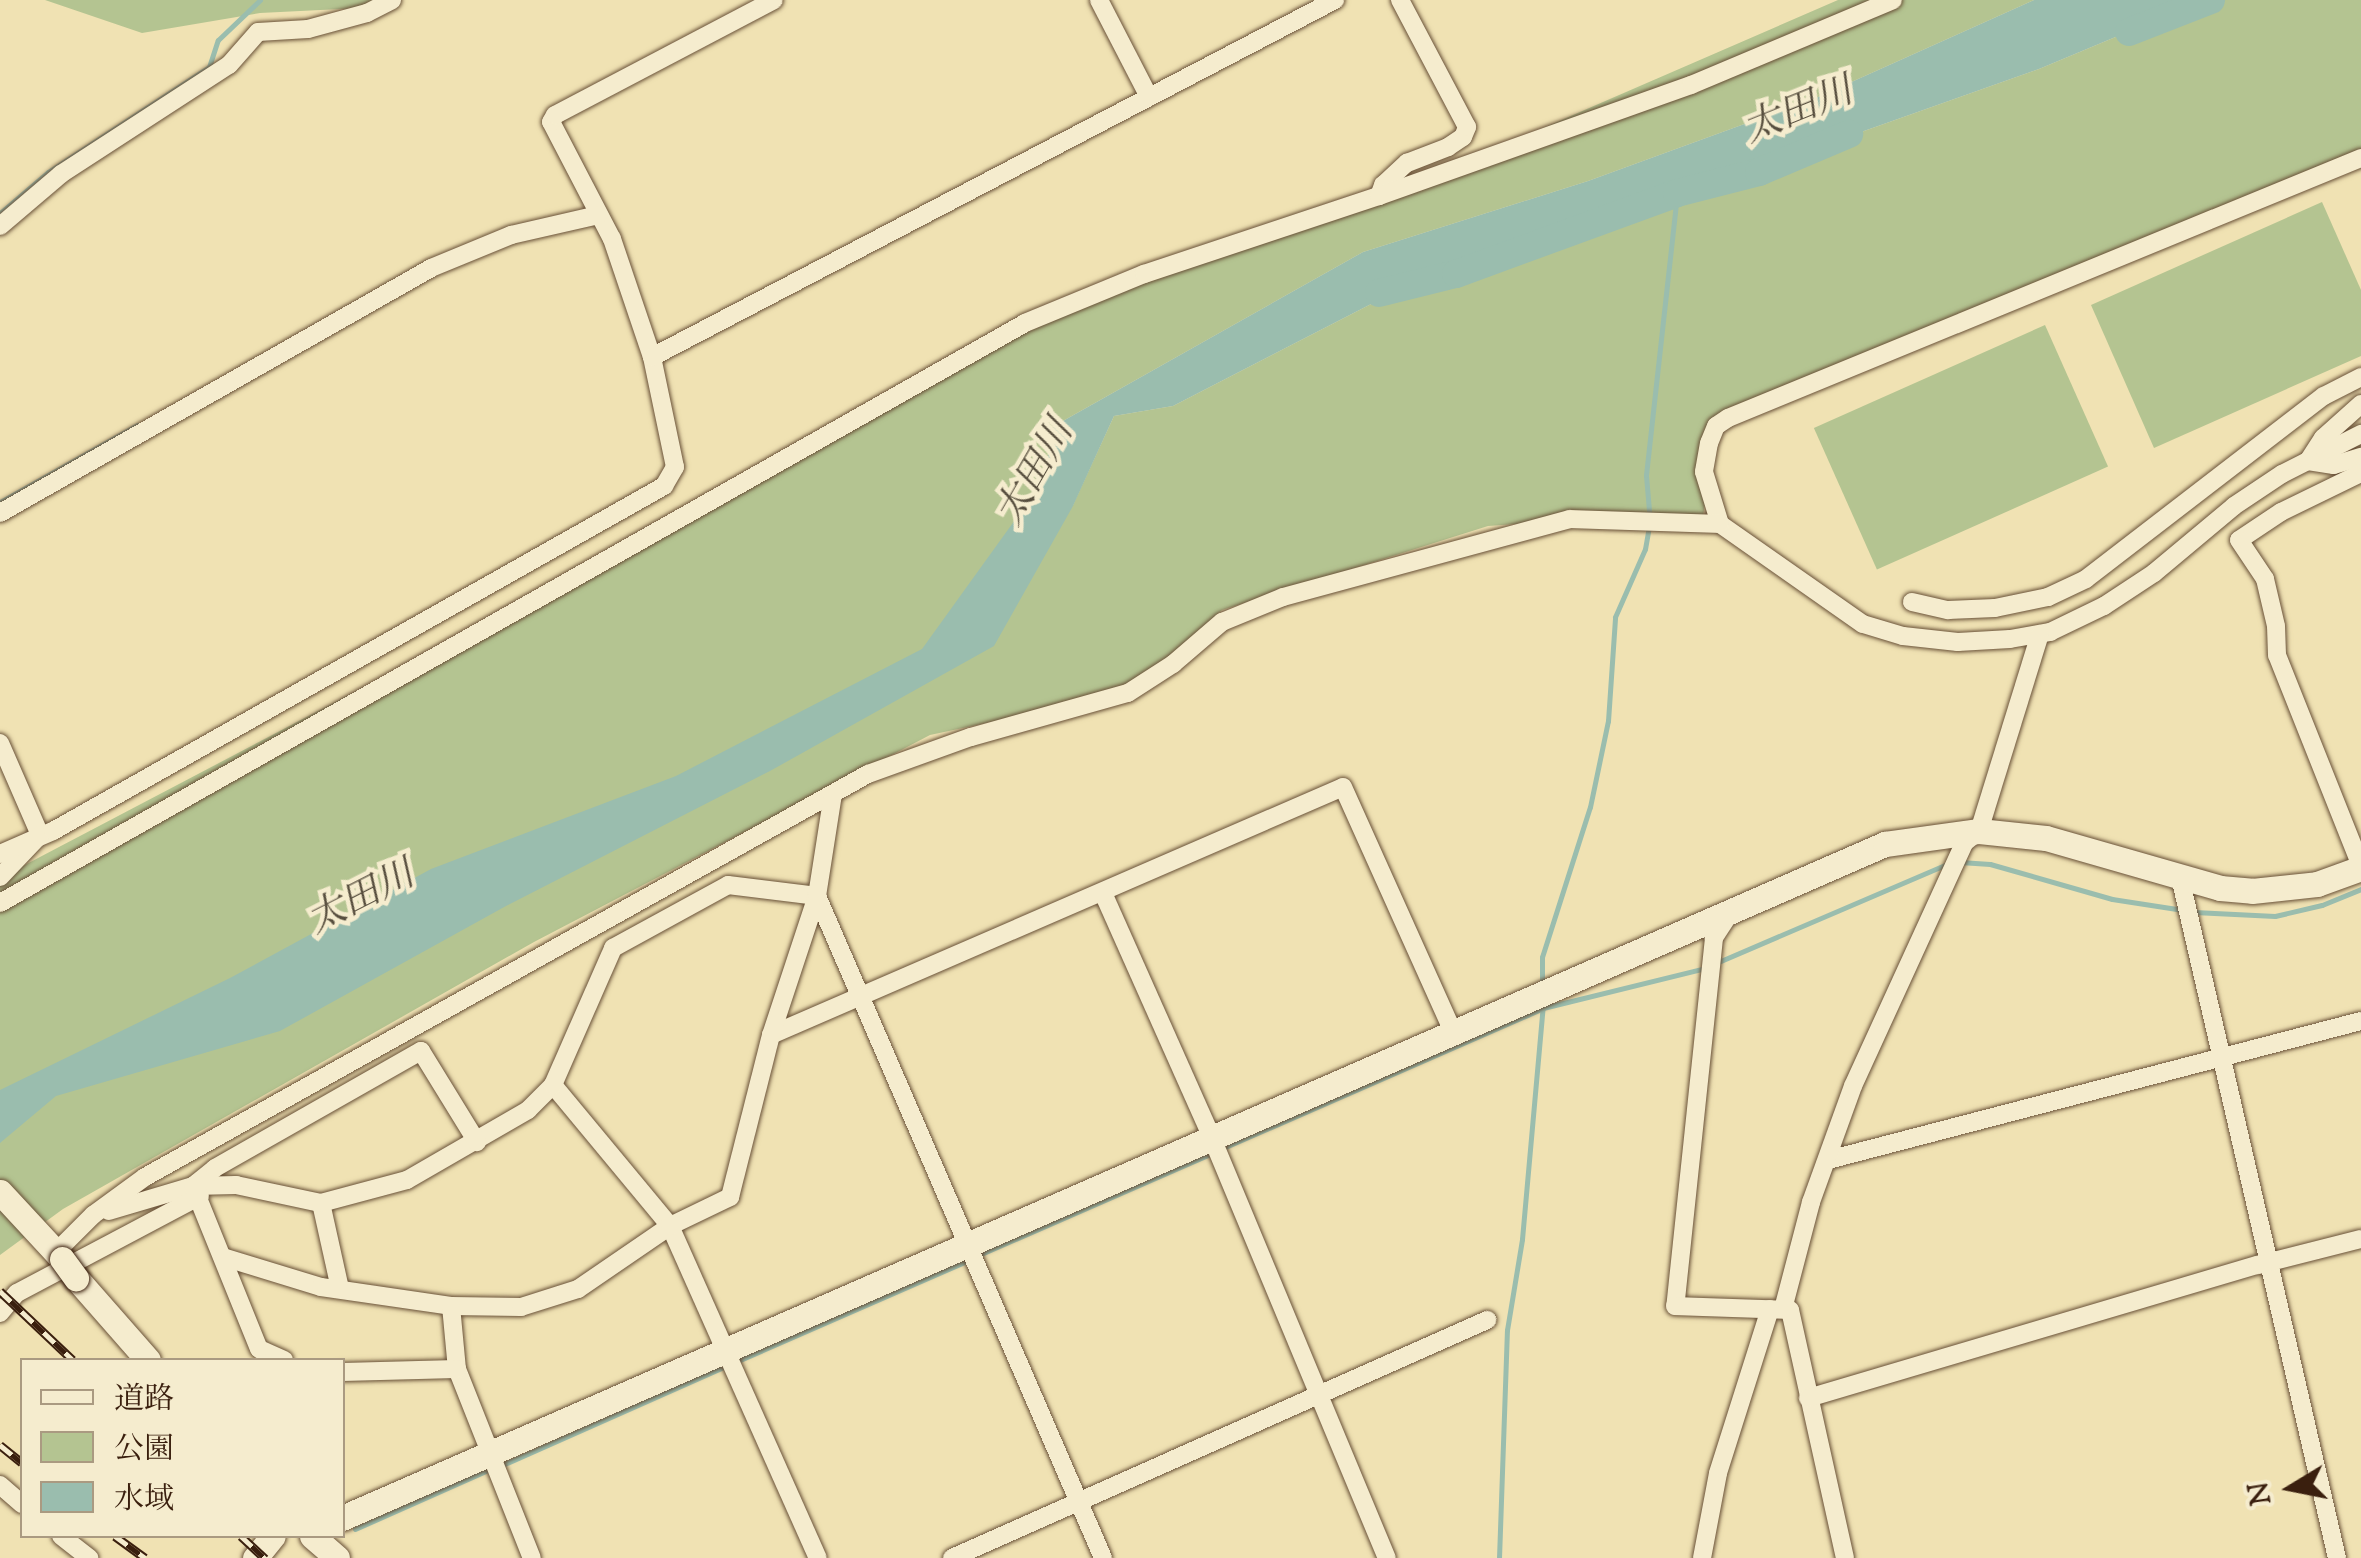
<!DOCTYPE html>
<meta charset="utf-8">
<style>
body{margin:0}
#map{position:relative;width:2361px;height:1558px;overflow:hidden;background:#f0e2b3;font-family:"Sorts Mill Goudy","Noto Serif JP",serif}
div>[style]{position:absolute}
.green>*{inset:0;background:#b4c491;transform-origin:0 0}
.water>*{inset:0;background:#9abdae}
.stream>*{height:5px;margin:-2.5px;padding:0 2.5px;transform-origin:2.5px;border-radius:2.5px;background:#9abdae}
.river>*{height:28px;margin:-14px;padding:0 14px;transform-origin:14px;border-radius:14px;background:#9abdae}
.roads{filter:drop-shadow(0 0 2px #685037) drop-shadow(0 0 2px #685037)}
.street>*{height:18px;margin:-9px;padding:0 9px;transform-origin:9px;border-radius:9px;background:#f5ecce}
.secondary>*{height:25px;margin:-12.5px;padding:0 12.5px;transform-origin:12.5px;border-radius:12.5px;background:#f5ecce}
.rail>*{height:9px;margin-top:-4.5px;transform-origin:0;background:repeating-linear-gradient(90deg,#f5ecce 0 15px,#3a1f0e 0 30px);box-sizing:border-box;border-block:2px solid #3a1f0e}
.bridges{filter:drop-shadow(0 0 2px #3a1f0e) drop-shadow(0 0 2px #3a1f0e)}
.secondary-bridge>*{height:25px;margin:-12.5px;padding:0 12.5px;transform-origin:12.5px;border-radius:12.5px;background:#f5ecce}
span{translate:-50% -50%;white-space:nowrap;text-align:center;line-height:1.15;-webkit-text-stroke:9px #f5ecce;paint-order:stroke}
.water-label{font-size:38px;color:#574e3e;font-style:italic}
.legend{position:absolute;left:20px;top:1358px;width:325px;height:180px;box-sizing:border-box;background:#f5ecce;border:2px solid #aa9a81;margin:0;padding:12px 18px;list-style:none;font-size:30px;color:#3a1f0e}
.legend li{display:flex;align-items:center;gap:20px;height:50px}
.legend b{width:50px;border:2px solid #aa9a81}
.north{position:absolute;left:2241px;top:1438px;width:100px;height:100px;-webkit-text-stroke:8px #f5ecce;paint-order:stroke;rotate:260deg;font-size:28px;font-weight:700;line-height:40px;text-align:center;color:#3a1f0e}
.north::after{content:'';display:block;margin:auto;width:35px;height:45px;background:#3a1f0e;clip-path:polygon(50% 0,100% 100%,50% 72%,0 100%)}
</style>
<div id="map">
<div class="green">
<div style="clip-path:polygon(45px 0,375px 0,361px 8px,260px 13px,142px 33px)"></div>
<div style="clip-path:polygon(1838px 0,2034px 0,1818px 97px,1588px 181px,1363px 252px,1054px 426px,1073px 505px,1114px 416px,1173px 406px,1412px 283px,1723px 181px,2039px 69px,2204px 0,2361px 0,2361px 155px,1717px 425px,1702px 523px,1594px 518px,1488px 526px,1222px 610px,1128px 693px,930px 735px,534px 942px,63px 1209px,0 1255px,0 878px,636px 544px,1097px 292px,1414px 184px)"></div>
<div style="clip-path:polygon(2322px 202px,2361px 290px,2361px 356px,2154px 448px,2091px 305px)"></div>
<div style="left:2045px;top:325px;width:155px;height:253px;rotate:66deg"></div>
</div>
<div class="water">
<div style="clip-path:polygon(2034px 0,2204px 0,2039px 69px,1723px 181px,1412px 283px,1173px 406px,1114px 416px,1073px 506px,994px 646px,770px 771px,506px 906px,280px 1031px,56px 1096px,0 1143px,0 1090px,230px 978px,431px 869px,676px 776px,922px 649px,1043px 481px,1054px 426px,1363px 252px,1588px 181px,1818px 97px)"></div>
</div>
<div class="stream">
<div style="left:0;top:213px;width:63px;rotate:-40.5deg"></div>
<div style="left:48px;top:172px;width:192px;rotate:-33.1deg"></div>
<div style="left:209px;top:67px;width:28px;rotate:-72deg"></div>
<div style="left:218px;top:40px;width:58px;rotate:-43.6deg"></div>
<div style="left:0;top:502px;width:157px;rotate:-29.3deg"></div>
<div style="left:1960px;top:862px;width:30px;rotate:4deg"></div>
<div style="left:1990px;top:864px;width:127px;rotate:16deg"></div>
<div style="left:2112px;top:899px;width:72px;rotate:8.8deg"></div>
<div style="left:2194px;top:912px;width:81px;rotate:2.8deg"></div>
<div style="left:2275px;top:916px;width:48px;rotate:-13.2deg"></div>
<div style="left:2322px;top:905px;width:42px;rotate:-22.3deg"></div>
<div style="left:1716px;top:963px;width:254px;rotate:-23.2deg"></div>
<div style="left:1542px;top:986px;width:29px;rotate:-90deg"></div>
<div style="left:1542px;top:957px;width:157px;rotate:-72.3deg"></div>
<div style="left:1590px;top:807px;width:88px;rotate:-78.2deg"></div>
<div style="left:1608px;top:721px;width:104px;rotate:-86.1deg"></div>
<div style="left:1615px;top:617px;width:74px;rotate:-66.2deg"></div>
<div style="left:1645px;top:549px;width:27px;rotate:-80deg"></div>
<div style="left:1650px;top:522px;width:47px;rotate:-94.9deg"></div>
<div style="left:1646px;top:475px;width:284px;rotate:-83.7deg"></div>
<div style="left:1223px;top:1148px;width:349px;rotate:-23.6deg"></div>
<div style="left:1543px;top:1008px;width:168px;rotate:-13.8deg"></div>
<div style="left:981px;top:1254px;width:250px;rotate:-23.6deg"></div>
<div style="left:740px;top:1360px;width:250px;rotate:-23.6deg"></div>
<div style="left:500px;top:1466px;width:247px;rotate:-23.9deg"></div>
<div style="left:355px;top:1529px;width:143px;rotate:-23.9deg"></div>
<div style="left:1499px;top:1558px;width:228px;rotate:-88deg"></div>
<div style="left:1507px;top:1330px;width:92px;rotate:-80.6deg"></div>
<div style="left:1522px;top:1239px;width:238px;rotate:-84.9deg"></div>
</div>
<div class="river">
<div style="left:2129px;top:32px;width:88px;rotate:-21.3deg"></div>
<div style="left:1379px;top:293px;width:79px;rotate:-13.9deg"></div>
<div style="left:1456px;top:274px;width:235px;rotate:-20.1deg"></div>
<div style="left:1677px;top:193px;width:85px;rotate:-14.4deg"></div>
<div style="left:1759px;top:172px;width:98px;rotate:-22.9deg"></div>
</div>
<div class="roads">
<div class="street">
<div style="left:1099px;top:0;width:109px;rotate:62.7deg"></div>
<div style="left:2361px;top:158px;width:684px;rotate:157.67deg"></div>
<div style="left:1728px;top:418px;width:14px;rotate:146deg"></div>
<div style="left:1716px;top:426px;width:18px;rotate:112deg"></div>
<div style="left:1709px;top:443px;width:29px;rotate:100deg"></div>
<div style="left:1704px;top:472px;width:54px;rotate:72.9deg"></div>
<div style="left:1720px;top:524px;width:174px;rotate:35deg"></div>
<div style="left:1863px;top:624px;width:42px;rotate:16.7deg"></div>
<div style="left:1903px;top:636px;width:55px;rotate:6.2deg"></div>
<div style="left:1958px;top:642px;width:52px;rotate:-3.3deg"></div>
<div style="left:2010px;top:639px;width:41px;rotate:-9.9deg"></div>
<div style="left:2050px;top:632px;width:60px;rotate:-25.7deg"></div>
<div style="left:2104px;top:606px;width:60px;rotate:-33.4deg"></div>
<div style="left:2154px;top:573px;width:104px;rotate:-39.9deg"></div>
<div style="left:2234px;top:506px;width:58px;rotate:-33.7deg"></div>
<div style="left:2282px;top:474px;width:89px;rotate:-26.9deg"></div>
<div style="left:1379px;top:196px;width:12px;rotate:-70deg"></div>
<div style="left:1383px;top:185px;width:33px;rotate:-43deg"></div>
<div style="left:1407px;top:163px;width:44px;rotate:-21.3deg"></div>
<div style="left:1448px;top:147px;width:18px;rotate:-34deg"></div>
<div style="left:1463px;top:137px;width:11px;rotate:-68deg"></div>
<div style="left:1467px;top:127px;width:144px;rotate:-117.8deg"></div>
<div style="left:0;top:226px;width:80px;rotate:-40.4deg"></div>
<div style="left:61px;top:174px;width:200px;rotate:-33deg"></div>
<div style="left:229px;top:65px;width:44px;rotate:-48.7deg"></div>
<div style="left:258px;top:32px;width:50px;rotate:-3.4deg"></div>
<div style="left:308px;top:29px;width:61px;rotate:-15.2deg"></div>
<div style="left:367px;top:13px;width:28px;rotate:-27deg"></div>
<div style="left:652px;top:357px;width:125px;rotate:-108.7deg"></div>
<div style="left:612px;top:239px;width:132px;rotate:-117.5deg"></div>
<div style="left:551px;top:122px;width:8px;rotate:-60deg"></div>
<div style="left:555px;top:115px;width:247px;rotate:-27.7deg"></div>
<div style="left:2361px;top:404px;width:51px;rotate:138.2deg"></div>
<div style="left:2323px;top:438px;width:27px;rotate:123deg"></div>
<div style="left:2308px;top:461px;width:26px;rotate:9deg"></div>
<div style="left:2334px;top:465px;width:28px;rotate:-17deg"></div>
<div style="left:2361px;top:473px;width:89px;rotate:154deg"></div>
<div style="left:2281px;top:512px;width:50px;rotate:146.3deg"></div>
<div style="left:2239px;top:540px;width:47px;rotate:56.3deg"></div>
<div style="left:2265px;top:579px;width:48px;rotate:76.8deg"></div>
<div style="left:2276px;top:626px;width:29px;rotate:88deg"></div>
<div style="left:2277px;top:655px;width:227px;rotate:68.3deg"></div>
<div style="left:0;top:513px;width:496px;rotate:-29.6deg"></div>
<div style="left:431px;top:268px;width:87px;rotate:-22.4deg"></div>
<div style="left:511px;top:235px;width:89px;rotate:-12.9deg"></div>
<div style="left:1912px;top:602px;width:37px;rotate:13deg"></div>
<div style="left:1948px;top:610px;width:47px;rotate:-2.4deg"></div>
<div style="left:1995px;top:608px;width:54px;rotate:-11.7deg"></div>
<div style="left:2048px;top:597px;width:42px;rotate:-25.3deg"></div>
<div style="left:2086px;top:579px;width:300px;rotate:-37.6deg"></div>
<div style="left:2324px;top:396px;width:42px;rotate:-27.2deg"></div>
<div style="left:0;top:743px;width:100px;rotate:66.5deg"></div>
<div style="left:40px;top:835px;width:58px;rotate:133.6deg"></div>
<div style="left:0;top:854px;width:58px;rotate:-23.5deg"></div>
<div style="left:53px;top:831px;width:702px;rotate:-29.45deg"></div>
<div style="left:664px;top:486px;width:22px;rotate:-60deg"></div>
<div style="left:675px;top:467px;width:112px;rotate:-101.8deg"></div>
<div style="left:652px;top:357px;width:771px;rotate:-27.6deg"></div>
<div style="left:2180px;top:877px;width:699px;rotate:77.02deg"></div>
<div style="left:1103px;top:893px;width:268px;rotate:66deg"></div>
<div style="left:1212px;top:1138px;width:455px;rotate:67.4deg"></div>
<div style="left:0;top:903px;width:1178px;rotate:-29.5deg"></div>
<div style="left:1025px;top:323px;width:129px;rotate:-22.4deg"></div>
<div style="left:1144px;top:274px;width:248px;rotate:-18.4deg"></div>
<div style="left:1379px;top:196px;width:331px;rotate:-19.6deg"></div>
<div style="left:1691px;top:85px;width:219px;rotate:-22.8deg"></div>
<div style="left:1730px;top:913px;width:30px;rotate:123deg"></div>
<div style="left:1714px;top:938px;width:370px;rotate:96deg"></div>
<div style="left:1675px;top:1306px;width:115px;rotate:2deg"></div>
<div style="left:1790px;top:1310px;width:254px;rotate:77.5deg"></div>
<div style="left:771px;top:1035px;width:623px;rotate:-23.44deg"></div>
<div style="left:1343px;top:787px;width:266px;rotate:65.8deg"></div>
<div style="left:553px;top:1085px;width:183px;rotate:50.3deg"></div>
<div style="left:670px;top:1226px;width:363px;rotate:66deg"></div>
<div style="left:1828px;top:1160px;width:551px;rotate:-14.62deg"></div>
<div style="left:321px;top:1203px;width:88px;rotate:77.5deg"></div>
<div style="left:109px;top:1211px;width:88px;rotate:-16.6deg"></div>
<div style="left:193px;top:1186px;width:43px;rotate:-1.3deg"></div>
<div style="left:236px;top:1185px;width:87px;rotate:12deg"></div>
<div style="left:321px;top:1203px;width:89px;rotate:-15deg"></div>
<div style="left:407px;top:1180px;width:140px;rotate:-30deg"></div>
<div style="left:528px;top:1110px;width:35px;rotate:-45deg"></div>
<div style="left:553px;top:1085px;width:150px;rotate:-66.3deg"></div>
<div style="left:613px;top:948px;width:131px;rotate:-28.7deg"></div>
<div style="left:728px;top:885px;width:90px;rotate:7deg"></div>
<div style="left:817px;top:896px;width:721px;rotate:66.63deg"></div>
<div style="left:55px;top:1253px;width:54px;rotate:-45deg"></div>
<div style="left:93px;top:1215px;width:64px;rotate:-36.2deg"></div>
<div style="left:145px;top:1177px;width:828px;rotate:-29.14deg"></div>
<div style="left:868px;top:774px;width:109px;rotate:-19.8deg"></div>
<div style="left:971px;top:737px;width:163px;rotate:-15.7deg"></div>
<div style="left:1128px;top:693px;width:54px;rotate:-32.8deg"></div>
<div style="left:1173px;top:664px;width:65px;rotate:-40.6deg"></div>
<div style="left:1222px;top:622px;width:66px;rotate:-22.3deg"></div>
<div style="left:1283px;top:597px;width:297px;rotate:-15.2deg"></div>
<div style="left:1570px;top:519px;width:150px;rotate:1.9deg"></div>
<div style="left:223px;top:1257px;width:102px;rotate:17deg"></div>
<div style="left:321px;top:1287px;width:131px;rotate:8.3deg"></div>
<div style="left:451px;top:1306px;width:70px;rotate:0.8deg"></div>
<div style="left:521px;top:1307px;width:60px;rotate:-17.5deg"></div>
<div style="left:578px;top:1289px;width:112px;rotate:-34.4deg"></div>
<div style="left:670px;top:1226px;width:67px;rotate:-25.8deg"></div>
<div style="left:730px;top:1197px;width:167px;rotate:-75.8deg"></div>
<div style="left:771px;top:1035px;width:146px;rotate:-71.7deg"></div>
<div style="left:817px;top:896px;width:103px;rotate:-81.1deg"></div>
<div style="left:451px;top:1306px;width:63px;rotate:84.6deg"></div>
<div style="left:457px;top:1369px;width:203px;rotate:68.4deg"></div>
<div style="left:1783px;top:1309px;width:111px;rotate:-75.3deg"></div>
<div style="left:1811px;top:1202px;width:123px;rotate:-70.1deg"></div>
<div style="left:1853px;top:1086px;width:267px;rotate:-65.4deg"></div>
<div style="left:1964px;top:843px;width:19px;rotate:-39deg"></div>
<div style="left:1979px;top:831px;width:206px;rotate:-72.8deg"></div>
<div style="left:0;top:1313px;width:26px;rotate:-50deg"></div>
<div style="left:17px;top:1293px;width:207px;rotate:-27.9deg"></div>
<div style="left:284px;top:1360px;width:27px;rotate:-156deg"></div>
<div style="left:259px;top:1349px;width:176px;rotate:-112deg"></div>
<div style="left:193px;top:1186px;width:28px;rotate:-39deg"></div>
<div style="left:215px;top:1168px;width:237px;rotate:-29.6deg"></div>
<div style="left:421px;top:1051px;width:107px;rotate:58.4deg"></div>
<div style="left:342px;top:1372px;width:115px;rotate:-1.5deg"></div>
<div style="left:1808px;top:1398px;width:469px;rotate:-16.5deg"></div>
<div style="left:2258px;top:1265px;width:106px;rotate:-14.2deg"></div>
<div style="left:0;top:1485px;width:29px;rotate:41deg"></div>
<div style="left:61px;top:1536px;width:36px;rotate:38deg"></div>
<div style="left:952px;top:1558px;width:586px;rotate:-23.98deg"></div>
<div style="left:1702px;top:1558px;width:86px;rotate:-79.3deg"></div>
<div style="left:1718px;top:1473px;width:172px;rotate:-72.4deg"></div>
</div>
<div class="secondary">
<div style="left:0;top:1192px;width:91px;rotate:47.2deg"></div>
<div style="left:76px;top:1278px;width:109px;rotate:48.7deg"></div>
<div style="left:342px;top:1518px;width:1684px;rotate:-23.6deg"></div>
<div style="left:1885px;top:844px;width:95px;rotate:-7.9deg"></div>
<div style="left:1979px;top:831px;width:67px;rotate:6deg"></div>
<div style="left:2046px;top:838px;width:181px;rotate:16deg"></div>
<div style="left:2220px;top:888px;width:32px;rotate:5deg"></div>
<div style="left:2252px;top:891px;width:65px;rotate:-6.1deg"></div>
<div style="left:2317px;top:884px;width:47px;rotate:-20deg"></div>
<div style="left:312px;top:1536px;width:33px;rotate:41deg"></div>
<div style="left:255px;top:1558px;width:28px;rotate:-51deg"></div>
</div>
</div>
<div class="rail">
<div style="left:0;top:1291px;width:100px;rotate:43.4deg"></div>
<div style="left:0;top:1445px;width:28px;rotate:39deg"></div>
<div style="left:115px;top:1536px;width:37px;rotate:36deg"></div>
<div style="left:241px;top:1536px;width:33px;rotate:43deg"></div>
</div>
<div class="bridges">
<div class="secondary-bridge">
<div style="left:62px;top:1259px;width:24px;rotate:54deg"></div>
</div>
</div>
<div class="water-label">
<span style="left:1799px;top:113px;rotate:-22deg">太田川</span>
<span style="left:1037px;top:474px;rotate:-60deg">太田川</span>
<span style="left:362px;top:900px;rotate:-27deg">太田川</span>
</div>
<ul class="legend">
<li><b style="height:12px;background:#f5ecce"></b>道路</li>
<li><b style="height:28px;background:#b4c491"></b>公園</li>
<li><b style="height:28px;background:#9abdae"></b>水域</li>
</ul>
<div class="north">N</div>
</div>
